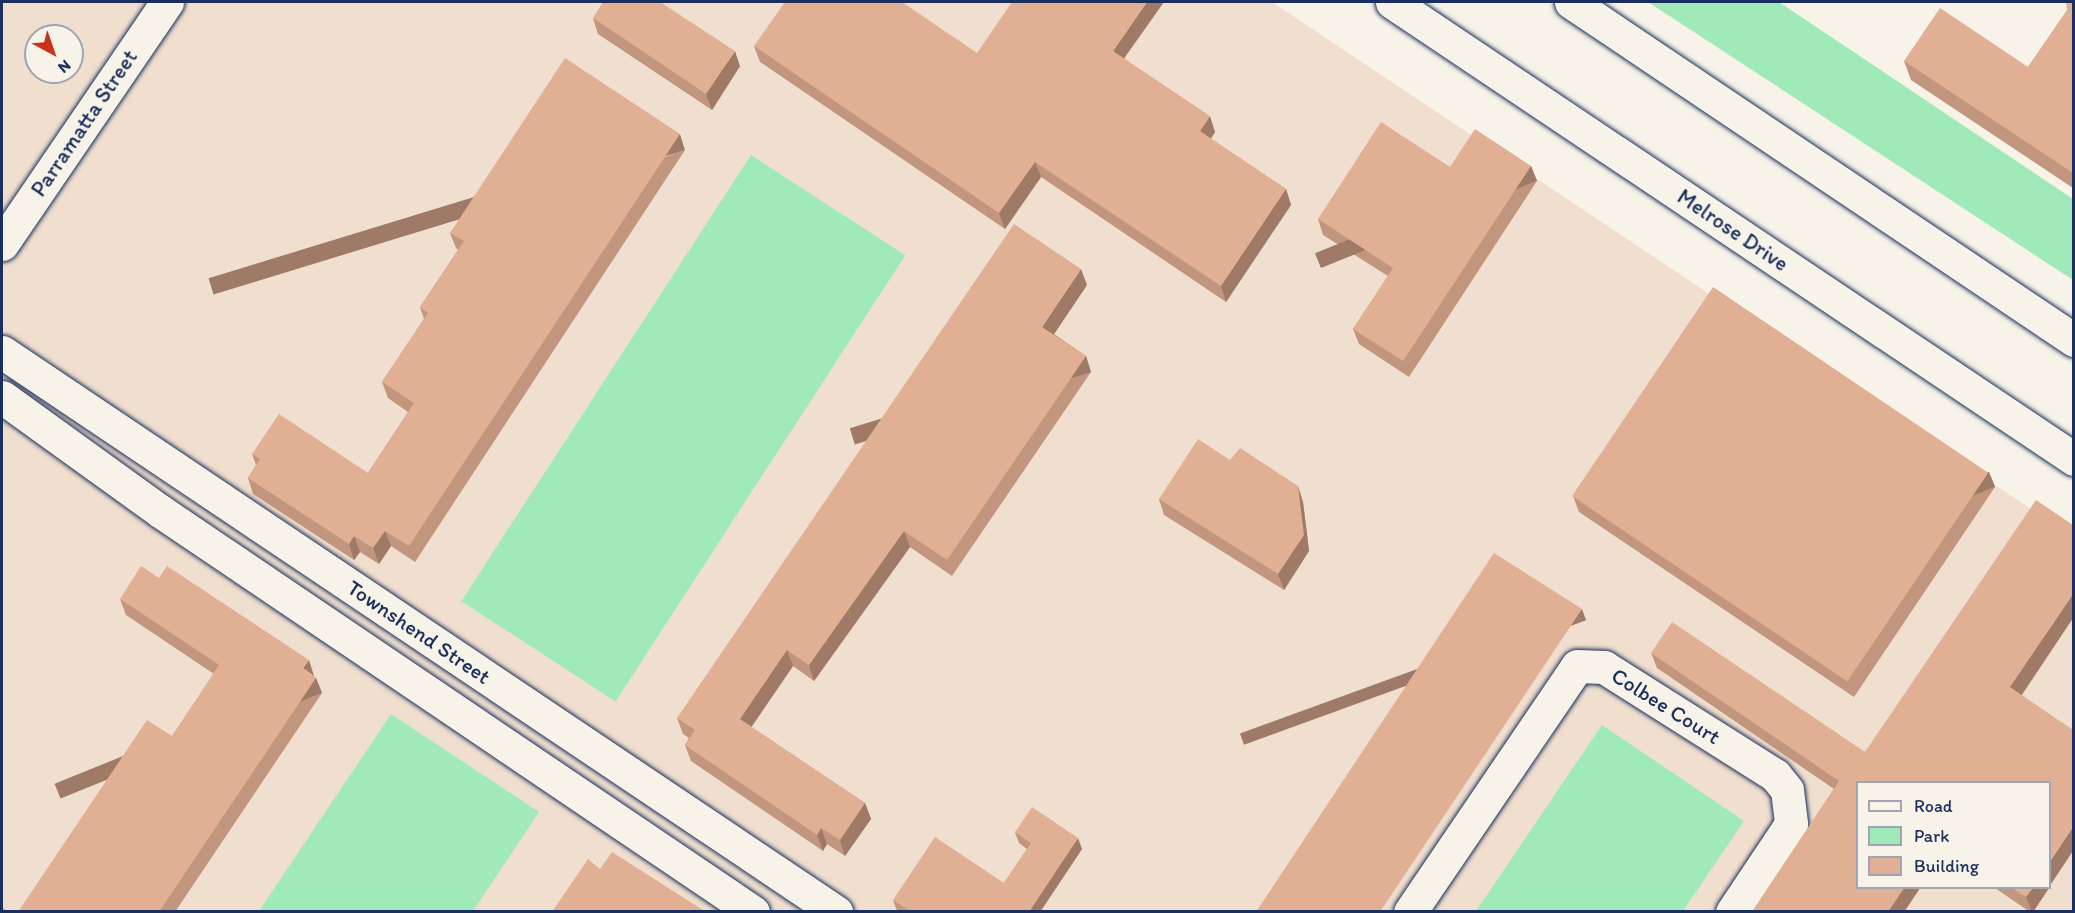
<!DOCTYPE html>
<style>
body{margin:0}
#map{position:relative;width:2075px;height:913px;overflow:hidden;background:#f7f3e8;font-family:Itim,sans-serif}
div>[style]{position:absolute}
.built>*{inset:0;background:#f0dfce}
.green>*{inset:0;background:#a0eaba;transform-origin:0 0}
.roads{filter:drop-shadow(0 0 2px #1b2f5e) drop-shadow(0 0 2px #1b2f5e)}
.minor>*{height:33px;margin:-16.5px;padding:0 16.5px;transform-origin:16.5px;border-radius:16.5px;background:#f7f3e8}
.major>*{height:33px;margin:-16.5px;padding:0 16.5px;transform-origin:16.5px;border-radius:16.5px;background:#f7f3e8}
.wall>*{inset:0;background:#c2967e}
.shaded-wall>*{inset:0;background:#9e7a67;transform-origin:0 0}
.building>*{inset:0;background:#e1af93;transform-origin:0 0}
span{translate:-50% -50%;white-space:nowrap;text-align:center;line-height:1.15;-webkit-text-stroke:4.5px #f7f3e8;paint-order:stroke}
.street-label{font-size:22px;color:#1b2f5e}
.frame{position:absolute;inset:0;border:3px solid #1b2f5e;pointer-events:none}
.legend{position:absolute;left:1856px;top:781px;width:195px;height:108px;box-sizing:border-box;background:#f7f3e8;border:2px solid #9fa5b1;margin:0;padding:8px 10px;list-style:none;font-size:18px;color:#1b2f5e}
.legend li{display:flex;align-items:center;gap:12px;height:30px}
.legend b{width:30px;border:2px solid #9fa5b1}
.north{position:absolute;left:24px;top:24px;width:60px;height:60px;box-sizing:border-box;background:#f7f3e8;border:2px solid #9fa5b1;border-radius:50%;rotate:140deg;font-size:16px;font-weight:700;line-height:24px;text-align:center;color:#1b2f5e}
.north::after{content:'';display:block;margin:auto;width:21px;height:27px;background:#c8321e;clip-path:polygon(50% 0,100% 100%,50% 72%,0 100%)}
</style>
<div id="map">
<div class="built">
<div style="clip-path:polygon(evenodd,2px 2px,1272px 2px,2073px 537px,2073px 911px,2px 912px,2px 2px,36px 36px,72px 36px,72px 72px,36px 72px,36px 36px,2px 2px,1858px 782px,2050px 782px,2050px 888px,1858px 888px,1858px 782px)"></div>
</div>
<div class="green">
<div style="clip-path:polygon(1648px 2px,1779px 2px,2073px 199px,2073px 280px)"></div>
<div style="left:751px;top:155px;width:184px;height:532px;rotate:33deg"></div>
<div style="clip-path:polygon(391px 714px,539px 812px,473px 911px,259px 911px)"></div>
<div style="clip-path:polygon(1602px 725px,1744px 821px,1683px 911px,1476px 911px)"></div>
</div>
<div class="roads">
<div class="minor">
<div style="left:2px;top:244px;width:293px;rotate:-55.7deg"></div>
<div style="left:2px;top:352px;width:1005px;rotate:33.88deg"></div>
<div style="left:2px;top:397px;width:195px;rotate:35.8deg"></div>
<div style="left:160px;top:511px;width:716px;rotate:34.07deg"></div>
<div style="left:1410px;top:912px;width:297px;rotate:-55.8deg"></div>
<div style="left:1577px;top:666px;width:27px;rotate:2deg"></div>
<div style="left:1604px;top:667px;width:202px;rotate:32.3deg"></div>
<div style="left:1775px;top:775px;width:19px;rotate:51deg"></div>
<div style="left:1787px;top:790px;width:34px;rotate:83deg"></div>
<div style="left:1791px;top:824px;width:106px;rotate:123.8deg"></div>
</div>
<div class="major">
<div style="left:1392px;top:2px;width:821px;rotate:33.83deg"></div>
<div style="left:1571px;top:2px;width:606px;rotate:33.9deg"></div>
</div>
</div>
<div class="wall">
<div style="clip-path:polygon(2073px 2px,2073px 188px,1911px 80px,1904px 61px,2028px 67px)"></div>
<div style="clip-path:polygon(593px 18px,740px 66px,712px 110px,598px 34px)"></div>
<div style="clip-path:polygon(754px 46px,977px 53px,1124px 58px,1215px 132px,1211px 139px,1286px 189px,1291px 205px,1226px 302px,1041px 177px,1005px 229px,760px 62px)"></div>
<div style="clip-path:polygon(685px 150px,415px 562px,391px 546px,379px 564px,360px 552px,354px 560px,253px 494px,248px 478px,256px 465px,252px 454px,368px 473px,408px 412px,388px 398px,382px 382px,424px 319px,420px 307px,458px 250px,456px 248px,450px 233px)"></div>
<div style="clip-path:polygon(1531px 166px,1537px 181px,1409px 377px,1359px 344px,1353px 329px,1388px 276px,1323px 235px,1318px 219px,1450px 167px)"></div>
<div style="clip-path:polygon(1087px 285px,1054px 334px,1086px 356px,1091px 372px,952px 576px,910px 547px,814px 681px,793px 666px,751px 727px,865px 803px,871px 819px,845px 856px,827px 844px,823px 851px,691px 761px,685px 745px,689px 738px,683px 734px,677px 718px)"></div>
<div style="clip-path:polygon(1230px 460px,1303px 502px,1309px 551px,1284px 590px,1164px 515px,1159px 499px)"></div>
<div style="clip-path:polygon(1989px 472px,1995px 487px,1854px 697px,1579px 512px,1573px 496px)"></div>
<div style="clip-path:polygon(120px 599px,314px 676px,316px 678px,322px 693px,175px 912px,18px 912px,172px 736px,214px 674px,126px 615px)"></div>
<div style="clip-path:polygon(2073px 618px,2022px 695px,1857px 783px,1857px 888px,1920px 888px,1904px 912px,1752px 912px,1834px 789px,1657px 668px,1651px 653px,1865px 752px)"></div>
<div style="clip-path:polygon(1015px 832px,1082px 849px,1040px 912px,898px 912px,897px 911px,893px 900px,1004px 883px,1027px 849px,1019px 843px)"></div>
<div style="clip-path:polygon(1995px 888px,2049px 888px,2033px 912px,2030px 912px)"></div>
</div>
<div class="shaded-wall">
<div style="clip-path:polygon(1147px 2px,1164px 2px,1118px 67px,1113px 51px)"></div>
<div style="clip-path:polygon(735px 51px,740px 66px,712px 110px,706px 94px)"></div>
<div style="clip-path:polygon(1210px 116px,1215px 132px,1205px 147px,1200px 131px)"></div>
<div style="left:680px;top:134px;width:17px;height:493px;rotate:73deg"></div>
<div style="clip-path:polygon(1035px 162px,1041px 177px,1005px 229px,999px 213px)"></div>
<div style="left:1531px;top:166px;width:16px;height:233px;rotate:68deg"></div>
<div style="clip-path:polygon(1286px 189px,1291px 205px,1226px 302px,1221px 286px)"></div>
<div style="clip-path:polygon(1081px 269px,1087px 285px,1048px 343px,1042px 327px)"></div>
<div style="left:1086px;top:356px;width:17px;height:247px;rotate:73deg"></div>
<div style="left:1989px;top:472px;width:16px;height:252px;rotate:68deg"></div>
<div style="clip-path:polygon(1298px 486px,1303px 502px,1309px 551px,1284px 590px,1278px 574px)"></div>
<div style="clip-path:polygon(385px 531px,391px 546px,379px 564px,373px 548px)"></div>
<div style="clip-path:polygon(904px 531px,910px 547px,814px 681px,809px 665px)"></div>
<div style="clip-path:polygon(354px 536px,360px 552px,354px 560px,349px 544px)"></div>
<div style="clip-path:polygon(2073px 594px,2073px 618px,2016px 703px,2010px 687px)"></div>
<div style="left:1582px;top:609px;width:12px;height:364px;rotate:70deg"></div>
<div style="clip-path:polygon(787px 650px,793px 666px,746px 735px,740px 719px)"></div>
<div style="clip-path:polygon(309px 660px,314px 676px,303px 668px)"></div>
<div style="left:316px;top:678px;width:16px;height:282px;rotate:68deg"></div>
<div style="clip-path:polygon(865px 803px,871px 819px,845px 856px,840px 840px)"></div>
<div style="clip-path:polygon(2073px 827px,2073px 851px,2049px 887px,2049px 863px)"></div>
<div style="clip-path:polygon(821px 828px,827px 844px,823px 851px,817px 835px)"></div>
<div style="clip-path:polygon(1078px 838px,1082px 849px,1040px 912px,1029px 912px)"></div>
<div style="clip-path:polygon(1904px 888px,1920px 888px,1904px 912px,1888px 912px)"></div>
<div style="clip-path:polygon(2033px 888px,2049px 888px,2033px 912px,2032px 912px,2026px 897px)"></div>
</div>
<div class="building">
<div style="clip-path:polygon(603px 2px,660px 2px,735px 51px,706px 94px,593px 18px)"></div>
<div style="clip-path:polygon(785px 2px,902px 2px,977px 53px,1012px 2px,1147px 2px,1113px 51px,1210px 116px,1200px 131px,1286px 189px,1221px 286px,1035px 162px,999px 213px,754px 46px)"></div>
<div style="clip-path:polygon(2066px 2px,2073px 2px,2073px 173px,1904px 61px,1940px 8px,2028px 67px,2067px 10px)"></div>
<div style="clip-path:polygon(565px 58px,680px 134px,409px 546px,385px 531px,373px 548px,354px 536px,349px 544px,248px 478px,260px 459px,252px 454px,279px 414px,368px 473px,414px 403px,382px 382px,428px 313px,420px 307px,464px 241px,450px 233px)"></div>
<div style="clip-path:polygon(1381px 122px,1450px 167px,1475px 129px,1531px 166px,1403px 361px,1353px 329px,1393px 268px,1318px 219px)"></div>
<div style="clip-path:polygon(1014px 224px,1081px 269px,1042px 327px,1086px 356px,947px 560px,904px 531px,809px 665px,787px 650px,740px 719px,865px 803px,840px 840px,821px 828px,817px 835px,685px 745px,695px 730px,677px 718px)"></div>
<div style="left:1713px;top:287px;width:332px;height:252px;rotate:34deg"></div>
<div style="clip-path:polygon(1198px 439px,1230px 460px,1240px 448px,1298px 486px,1304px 535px,1278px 574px,1159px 499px)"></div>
<div style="clip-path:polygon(2036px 500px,2073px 525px,2073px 594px,2010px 687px,2073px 730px,2073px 827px,2049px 863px,2049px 783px,1857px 783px,1857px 888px,1904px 888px,1888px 912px,1752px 912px,1839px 781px,1651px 653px,1672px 622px,1865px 752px)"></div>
<div style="clip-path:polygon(1494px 553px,1582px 609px,1380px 912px,1256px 912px)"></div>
<div style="clip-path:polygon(141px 566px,159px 578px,167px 566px,309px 660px,303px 668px,316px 678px,159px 912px,18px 912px,147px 720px,172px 736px,219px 665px,120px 599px)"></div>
<div style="clip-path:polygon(1032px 807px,1078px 838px,1029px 912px,911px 912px,893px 900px,935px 837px,1004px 883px,1031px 843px,1015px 832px)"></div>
<div style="clip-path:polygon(612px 852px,706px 912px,552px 912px,588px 859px,600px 869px)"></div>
<div style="clip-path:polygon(2012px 888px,2033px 888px,2026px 897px)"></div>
<div style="clip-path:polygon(2px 907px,8px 912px,2px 912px)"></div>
</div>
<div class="street-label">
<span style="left:84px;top:123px;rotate:-56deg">Parramatta Street</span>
<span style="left:1733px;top:230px;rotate:34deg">Melrose Drive</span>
<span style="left:419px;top:632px;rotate:34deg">Townshend Street</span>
<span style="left:1666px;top:706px;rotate:32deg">Colbee Court</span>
</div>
<div class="frame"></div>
<ul class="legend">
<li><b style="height:8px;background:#f7f3e8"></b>Road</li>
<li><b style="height:16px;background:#a0eaba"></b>Park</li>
<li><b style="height:16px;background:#e1af93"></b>Building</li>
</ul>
<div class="north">N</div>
</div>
